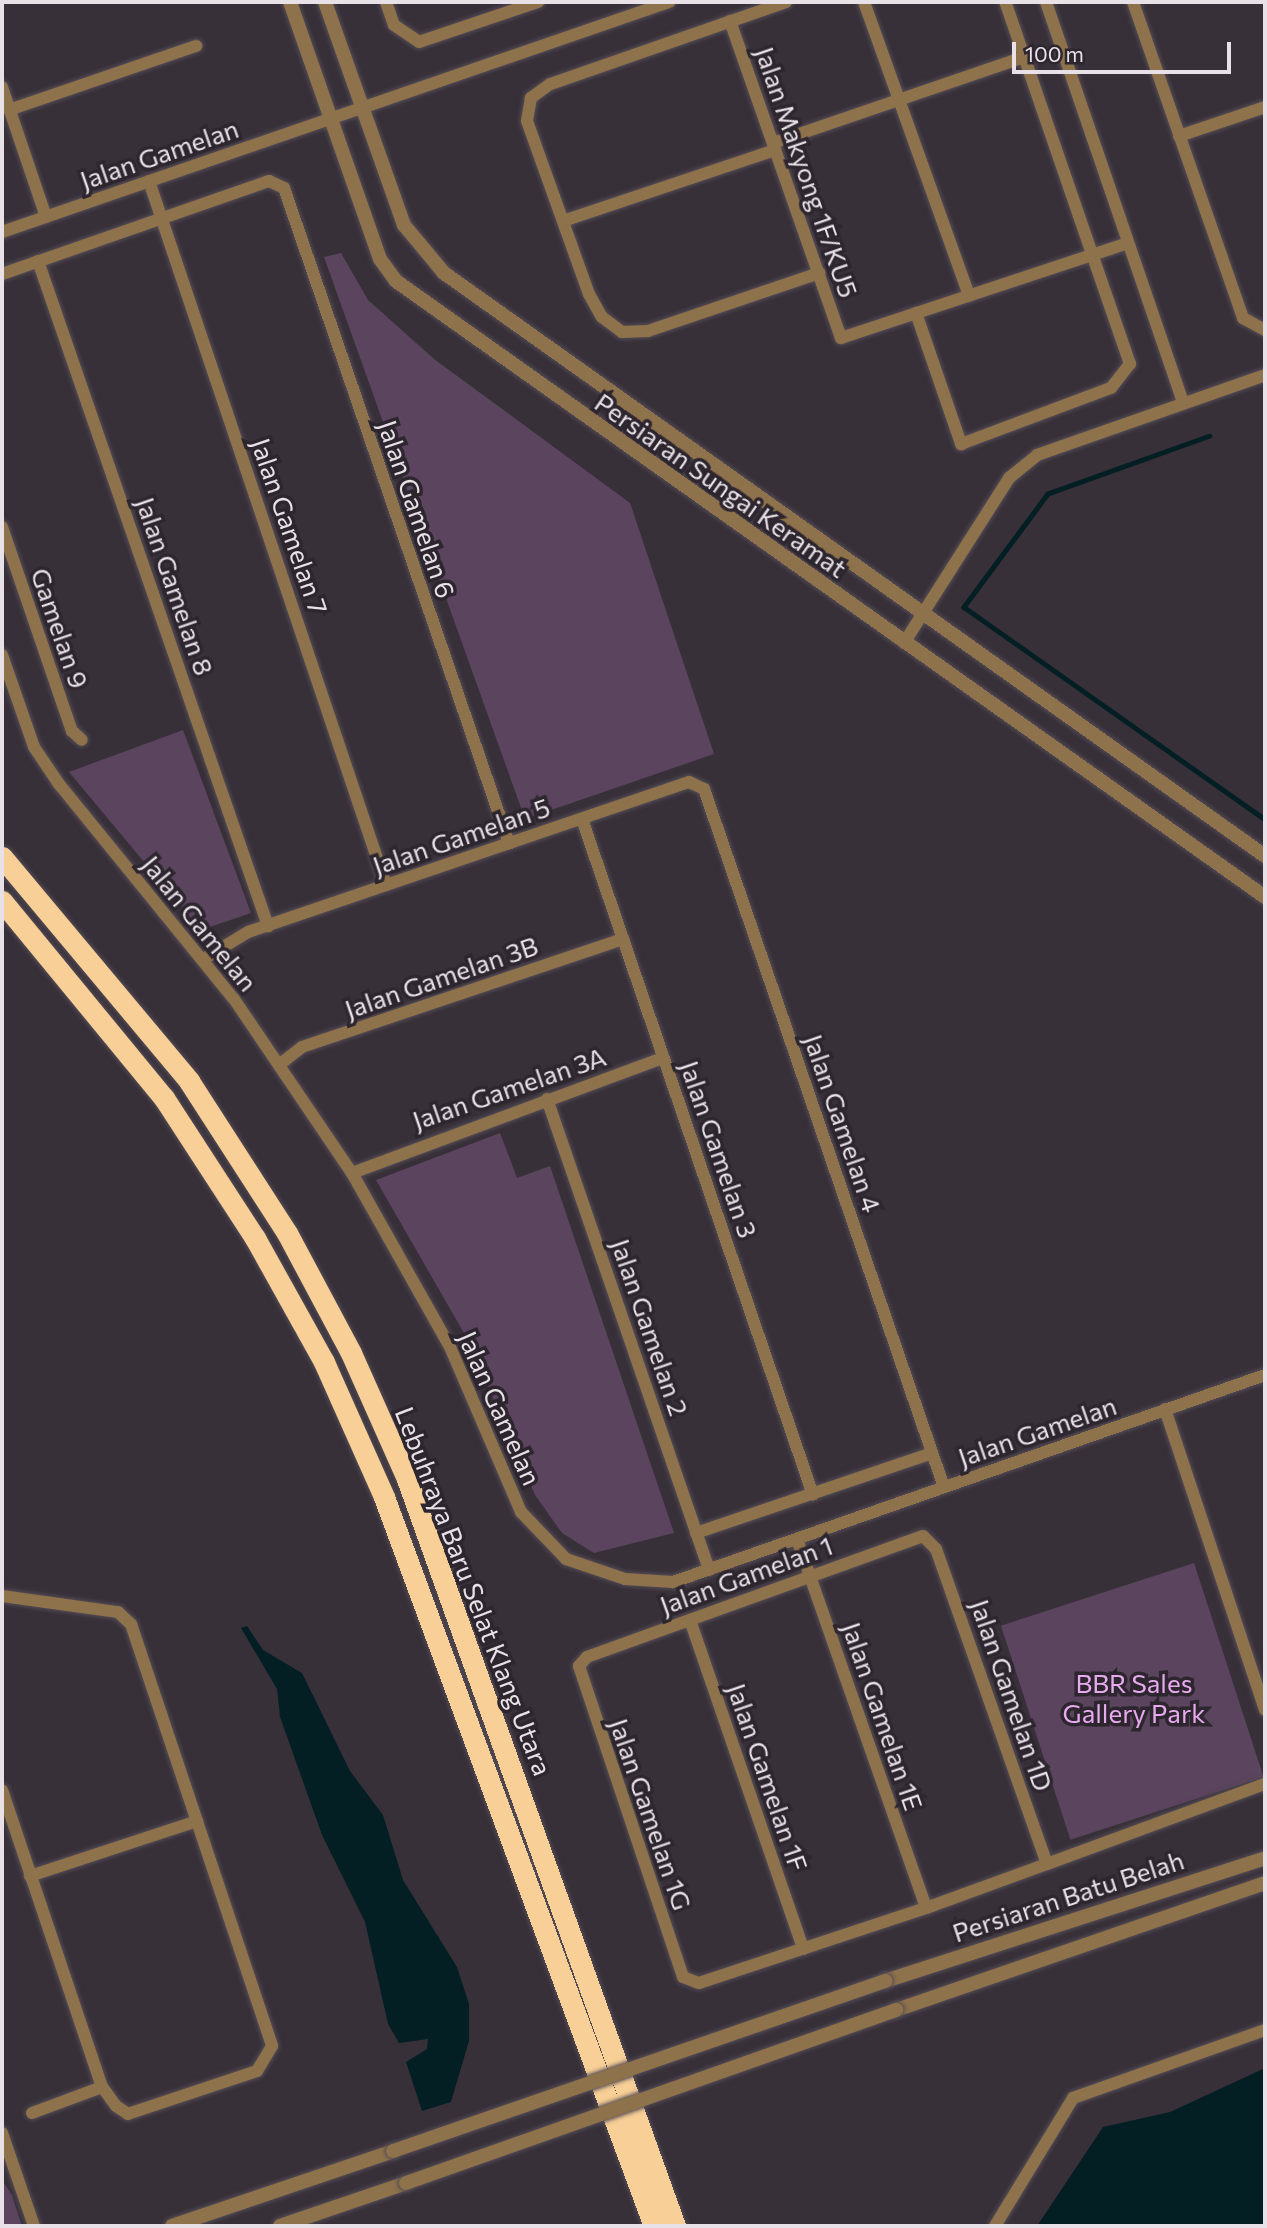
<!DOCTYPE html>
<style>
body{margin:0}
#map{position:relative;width:1267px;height:2228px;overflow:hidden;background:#383039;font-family:Commissioner,sans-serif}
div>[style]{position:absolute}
.green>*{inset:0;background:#5b445e;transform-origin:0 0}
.water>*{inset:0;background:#041f24}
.stream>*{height:4.5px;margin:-2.25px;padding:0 2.25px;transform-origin:2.25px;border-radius:2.25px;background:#041f24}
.roads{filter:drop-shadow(0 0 2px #544c55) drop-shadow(0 0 2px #544c55)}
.minor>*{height:12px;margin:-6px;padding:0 6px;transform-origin:6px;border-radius:6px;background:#8e724b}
.tertiary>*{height:14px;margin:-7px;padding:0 7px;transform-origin:7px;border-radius:7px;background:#8e724b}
.motorway>*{height:21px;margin:-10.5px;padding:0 10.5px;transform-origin:10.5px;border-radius:10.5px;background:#f8cf96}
.bridges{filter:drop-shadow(0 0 2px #544c55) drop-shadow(0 0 2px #544c55)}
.tertiary-bridge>*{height:14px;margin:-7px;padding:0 7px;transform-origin:7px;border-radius:7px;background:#8e724b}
span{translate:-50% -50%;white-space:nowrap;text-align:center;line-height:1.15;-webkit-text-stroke:7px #2e262f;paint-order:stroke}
.street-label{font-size:26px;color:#e8e2e8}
.park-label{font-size:26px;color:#e7aaee}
.frame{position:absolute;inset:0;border:4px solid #e8e2e8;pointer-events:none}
.scale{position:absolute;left:1012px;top:42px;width:219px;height:32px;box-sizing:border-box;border:4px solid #e8e2e8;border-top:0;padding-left:9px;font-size:21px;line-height:24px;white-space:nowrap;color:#e8e2e8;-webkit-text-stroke:5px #2e262f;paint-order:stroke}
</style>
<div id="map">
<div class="green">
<div style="clip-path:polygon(341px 253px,368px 300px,434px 359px,630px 503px,714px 754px,525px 819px,324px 257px)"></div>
<div style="clip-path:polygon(183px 730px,251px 913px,201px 930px,69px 772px)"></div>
<div style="clip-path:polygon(500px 1133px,517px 1178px,550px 1166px,674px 1533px,594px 1553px,562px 1533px,535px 1495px,468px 1340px,376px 1180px)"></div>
<div style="left:1194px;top:1563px;width:225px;height:203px;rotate:72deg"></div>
<div style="clip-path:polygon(2px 2180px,12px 2195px,22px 2226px,2px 2226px)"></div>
</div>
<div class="water">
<div style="clip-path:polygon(247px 1626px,263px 1650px,302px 1673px,350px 1771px,383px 1815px,403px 1880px,457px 1967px,469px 2004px,469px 2041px,451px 2102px,422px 2111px,406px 2062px,427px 2049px,428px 2039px,399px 2043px,388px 2024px,365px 1922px,322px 1835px,280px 1717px,277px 1689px,241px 1628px)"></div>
<div style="clip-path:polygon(1265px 2068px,1265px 2226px,1037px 2226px,1103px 2127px,1170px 2112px)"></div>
</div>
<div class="stream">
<div style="left:1210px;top:436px;width:172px;rotate:160.3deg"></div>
<div style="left:1048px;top:494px;width:141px;rotate:126.6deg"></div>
<div style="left:964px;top:607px;width:368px;rotate:35.2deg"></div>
</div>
<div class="roads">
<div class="minor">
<div style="left:386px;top:2px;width:24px;rotate:71deg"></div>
<div style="left:394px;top:25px;width:30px;rotate:34deg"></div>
<div style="left:419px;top:42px;width:126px;rotate:-18.6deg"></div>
<div style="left:786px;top:2px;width:250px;rotate:160.8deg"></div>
<div style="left:550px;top:84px;width:24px;rotate:144deg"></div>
<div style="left:531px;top:98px;width:23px;rotate:100deg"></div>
<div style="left:527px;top:121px;width:184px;rotate:70.3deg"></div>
<div style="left:589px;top:294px;width:26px;rotate:61deg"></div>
<div style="left:602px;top:317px;width:25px;rotate:37deg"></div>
<div style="left:622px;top:332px;width:26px;rotate:-2deg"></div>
<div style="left:648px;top:331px;width:181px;rotate:-18.7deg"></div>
<div style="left:864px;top:2px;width:312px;rotate:70.3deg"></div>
<div style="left:1046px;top:2px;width:424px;rotate:71.1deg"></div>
<div style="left:1133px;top:2px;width:335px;rotate:70.8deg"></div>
<div style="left:1243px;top:318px;width:25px;rotate:29deg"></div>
<div style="left:730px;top:21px;width:336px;rotate:70.7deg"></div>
<div style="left:841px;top:338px;width:302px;rotate:-18.3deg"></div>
<div style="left:2px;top:87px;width:137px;rotate:71.3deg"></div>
<div style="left:9px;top:110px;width:198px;rotate:-18.9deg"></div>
<div style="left:1179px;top:136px;width:91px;rotate:-18.6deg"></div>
<div style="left:773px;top:143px;width:268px;rotate:-18.9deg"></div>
<div style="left:149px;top:181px;width:743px;rotate:71.39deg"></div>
<div style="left:563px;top:221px;width:224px;rotate:-18.5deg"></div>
<div style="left:2px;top:232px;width:706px;rotate:-19.03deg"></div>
<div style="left:38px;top:261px;width:704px;rotate:70.92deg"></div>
<div style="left:2px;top:274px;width:283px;rotate:-19.2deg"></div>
<div style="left:269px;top:181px;width:17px;rotate:25deg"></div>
<div style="left:284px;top:188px;width:693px;rotate:71.04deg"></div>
<div style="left:916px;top:313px;width:139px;rotate:71deg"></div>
<div style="left:961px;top:444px;width:160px;rotate:-20.5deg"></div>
<div style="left:1111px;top:388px;width:31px;rotate:-52deg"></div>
<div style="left:1130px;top:364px;width:383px;rotate:-109deg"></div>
<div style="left:2px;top:527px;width:216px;rotate:71.1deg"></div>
<div style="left:72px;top:731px;width:13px;rotate:42deg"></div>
<div style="left:904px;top:643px;width:196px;rotate:-57.5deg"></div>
<div style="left:1009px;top:478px;width:36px;rotate:-39deg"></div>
<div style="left:1037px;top:455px;width:242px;rotate:-19.3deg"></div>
<div style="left:2px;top:655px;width:97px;rotate:70.8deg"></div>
<div style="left:34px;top:747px;width:45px;rotate:56deg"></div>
<div style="left:59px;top:784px;width:277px;rotate:50.9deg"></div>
<div style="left:234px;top:999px;width:210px;rotate:55.9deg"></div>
<div style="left:352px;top:1173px;width:200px;rotate:60.6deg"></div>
<div style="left:450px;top:1347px;width:180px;rotate:66.7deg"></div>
<div style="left:521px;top:1512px;width:65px;rotate:46.2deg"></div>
<div style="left:566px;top:1559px;width:62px;rotate:18.7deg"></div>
<div style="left:625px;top:1579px;width:48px;rotate:3.6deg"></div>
<div style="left:673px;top:1582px;width:627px;rotate:-19.27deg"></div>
<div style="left:582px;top:819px;width:714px;rotate:71.13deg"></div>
<div style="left:202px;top:960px;width:54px;rotate:-31.3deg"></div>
<div style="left:248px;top:932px;width:466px;rotate:-18.8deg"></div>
<div style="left:689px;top:782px;width:17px;rotate:25deg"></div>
<div style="left:704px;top:789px;width:738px;rotate:71.03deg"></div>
<div style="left:279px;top:1065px;width:29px;rotate:-38deg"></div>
<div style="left:302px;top:1047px;width:339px;rotate:-18.6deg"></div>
<div style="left:547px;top:1099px;width:498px;rotate:71deg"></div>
<div style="left:352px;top:1173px;width:332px;rotate:-20.3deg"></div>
<div style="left:1165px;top:1409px;width:317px;rotate:71.6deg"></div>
<div style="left:696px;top:1533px;width:249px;rotate:-18.7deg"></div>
<div style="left:797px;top:1539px;width:391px;rotate:70.7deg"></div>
<div style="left:2px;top:1596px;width:117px;rotate:7.9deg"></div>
<div style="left:118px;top:1612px;width:18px;rotate:43deg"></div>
<div style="left:131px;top:1624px;width:445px;rotate:71.5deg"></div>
<div style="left:272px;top:2046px;width:29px;rotate:121deg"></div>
<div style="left:257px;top:2071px;width:136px;rotate:161.6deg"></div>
<div style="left:128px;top:2114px;width:14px;rotate:-146deg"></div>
<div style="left:116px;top:2106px;width:24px;rotate:-126deg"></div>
<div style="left:102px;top:2087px;width:313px;rotate:-108.6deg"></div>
<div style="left:690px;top:1620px;width:348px;rotate:71deg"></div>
<div style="left:1047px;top:1864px;width:334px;rotate:-109.4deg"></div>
<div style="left:936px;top:1549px;width:18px;rotate:-135deg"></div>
<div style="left:923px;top:1536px;width:357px;rotate:160.2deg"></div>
<div style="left:587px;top:1657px;width:12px;rotate:132deg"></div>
<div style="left:579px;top:1666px;width:328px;rotate:71.5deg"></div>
<div style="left:683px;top:1977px;width:17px;rotate:21deg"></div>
<div style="left:699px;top:1983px;width:239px;rotate:-18.3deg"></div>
<div style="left:926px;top:1908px;width:129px;rotate:-20deg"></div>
<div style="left:1047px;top:1864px;width:232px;rotate:-20.2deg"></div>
<div style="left:30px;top:1876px;width:176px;rotate:-18.2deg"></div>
<div style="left:32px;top:2113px;width:75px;rotate:-20.4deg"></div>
<div style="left:2px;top:2133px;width:98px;rotate:71deg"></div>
<div style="left:995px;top:2226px;width:150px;rotate:-58.6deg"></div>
<div style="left:1073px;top:2098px;width:204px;rotate:-19.5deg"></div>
</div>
<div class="tertiary">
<div style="left:290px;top:2px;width:272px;rotate:70.7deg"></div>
<div style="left:380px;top:259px;width:27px;rotate:54deg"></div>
<div style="left:396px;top:281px;width:1065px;rotate:35.33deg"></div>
<div style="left:325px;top:2px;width:237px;rotate:70.5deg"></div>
<div style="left:404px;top:225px;width:62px;rotate:50.2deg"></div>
<div style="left:444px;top:273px;width:1007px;rotate:35.38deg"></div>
<div style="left:885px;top:1981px;width:399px;rotate:-17.9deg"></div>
<div style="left:896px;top:2010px;width:390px;rotate:-19deg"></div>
<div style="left:172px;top:2226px;width:233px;rotate:-18.7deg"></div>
<div style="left:280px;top:2226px;width:133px;rotate:-18.8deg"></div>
</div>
<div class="motorway">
<div style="left:2px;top:857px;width:292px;rotate:50.1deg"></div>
<div style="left:189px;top:1081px;width:181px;rotate:57.2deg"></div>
<div style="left:287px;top:1233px;width:136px;rotate:61.9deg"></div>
<div style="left:351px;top:1353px;width:138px;rotate:66deg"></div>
<div style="left:407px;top:1479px;width:794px;rotate:70.26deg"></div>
<div style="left:2px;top:901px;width:255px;rotate:50.6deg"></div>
<div style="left:164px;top:1098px;width:167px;rotate:57deg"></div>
<div style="left:255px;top:1238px;width:142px;rotate:60.9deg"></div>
<div style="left:324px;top:1362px;width:148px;rotate:66deg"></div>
<div style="left:384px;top:1497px;width:777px;rotate:69.68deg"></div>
</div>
</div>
<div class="bridges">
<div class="tertiary-bridge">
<div style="left:393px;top:2151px;width:521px;rotate:-19.06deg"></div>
<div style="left:406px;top:2183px;width:520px;rotate:-19.45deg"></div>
</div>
</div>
<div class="street-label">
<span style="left:159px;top:154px;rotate:-19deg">Jalan Gamelan</span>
<span style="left:807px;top:172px;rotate:71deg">Jalan Makyong 1F/KU5</span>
<span style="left:721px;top:485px;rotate:35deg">Persiaran Sungai Keramat</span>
<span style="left:417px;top:509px;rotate:71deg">Jalan Gamelan 6</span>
<span style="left:290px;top:526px;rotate:71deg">Jalan Gamelan 7</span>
<span style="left:175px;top:586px;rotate:71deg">Jalan Gamelan 8</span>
<span style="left:60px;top:628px;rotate:71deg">Gamelan 9</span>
<span style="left:461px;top:836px;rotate:-19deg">Jalan Gamelan 5</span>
<span style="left:200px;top:923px;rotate:51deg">Jalan Gamelan</span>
<span style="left:441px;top:977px;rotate:-19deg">Jalan Gamelan 3B</span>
<span style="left:509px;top:1088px;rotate:-19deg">Jalan Gamelan 3A</span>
<span style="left:843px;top:1123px;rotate:71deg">Jalan Gamelan 4</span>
<span style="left:719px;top:1149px;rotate:71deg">Jalan Gamelan 3</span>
<span style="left:650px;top:1327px;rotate:71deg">Jalan Gamelan 2</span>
<span style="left:500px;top:1408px;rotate:66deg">Jalan Gamelan</span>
<span style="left:1037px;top:1431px;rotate:-19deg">Jalan Gamelan</span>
<span style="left:746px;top:1575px;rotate:-20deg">Jalan Gamelan 1</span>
<span style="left:474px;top:1591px;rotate:69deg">Lebuhraya Baru Selat Klang Utara</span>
<span style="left:1012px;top:1695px;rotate:71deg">Jalan Gamelan 1D</span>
<span style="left:883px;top:1716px;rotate:71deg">Jalan Gamelan 1E</span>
<span style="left:768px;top:1777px;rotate:71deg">Jalan Gamelan 1F</span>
<span style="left:651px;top:1814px;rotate:71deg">Jalan Gamelan 1G</span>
<span style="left:1068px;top:1896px;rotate:-18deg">Persiaran Batu Belah</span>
</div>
<div class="park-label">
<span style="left:1134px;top:1698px">BBR Sales<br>Gallery Park</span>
</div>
<div class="frame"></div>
<div class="scale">100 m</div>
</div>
